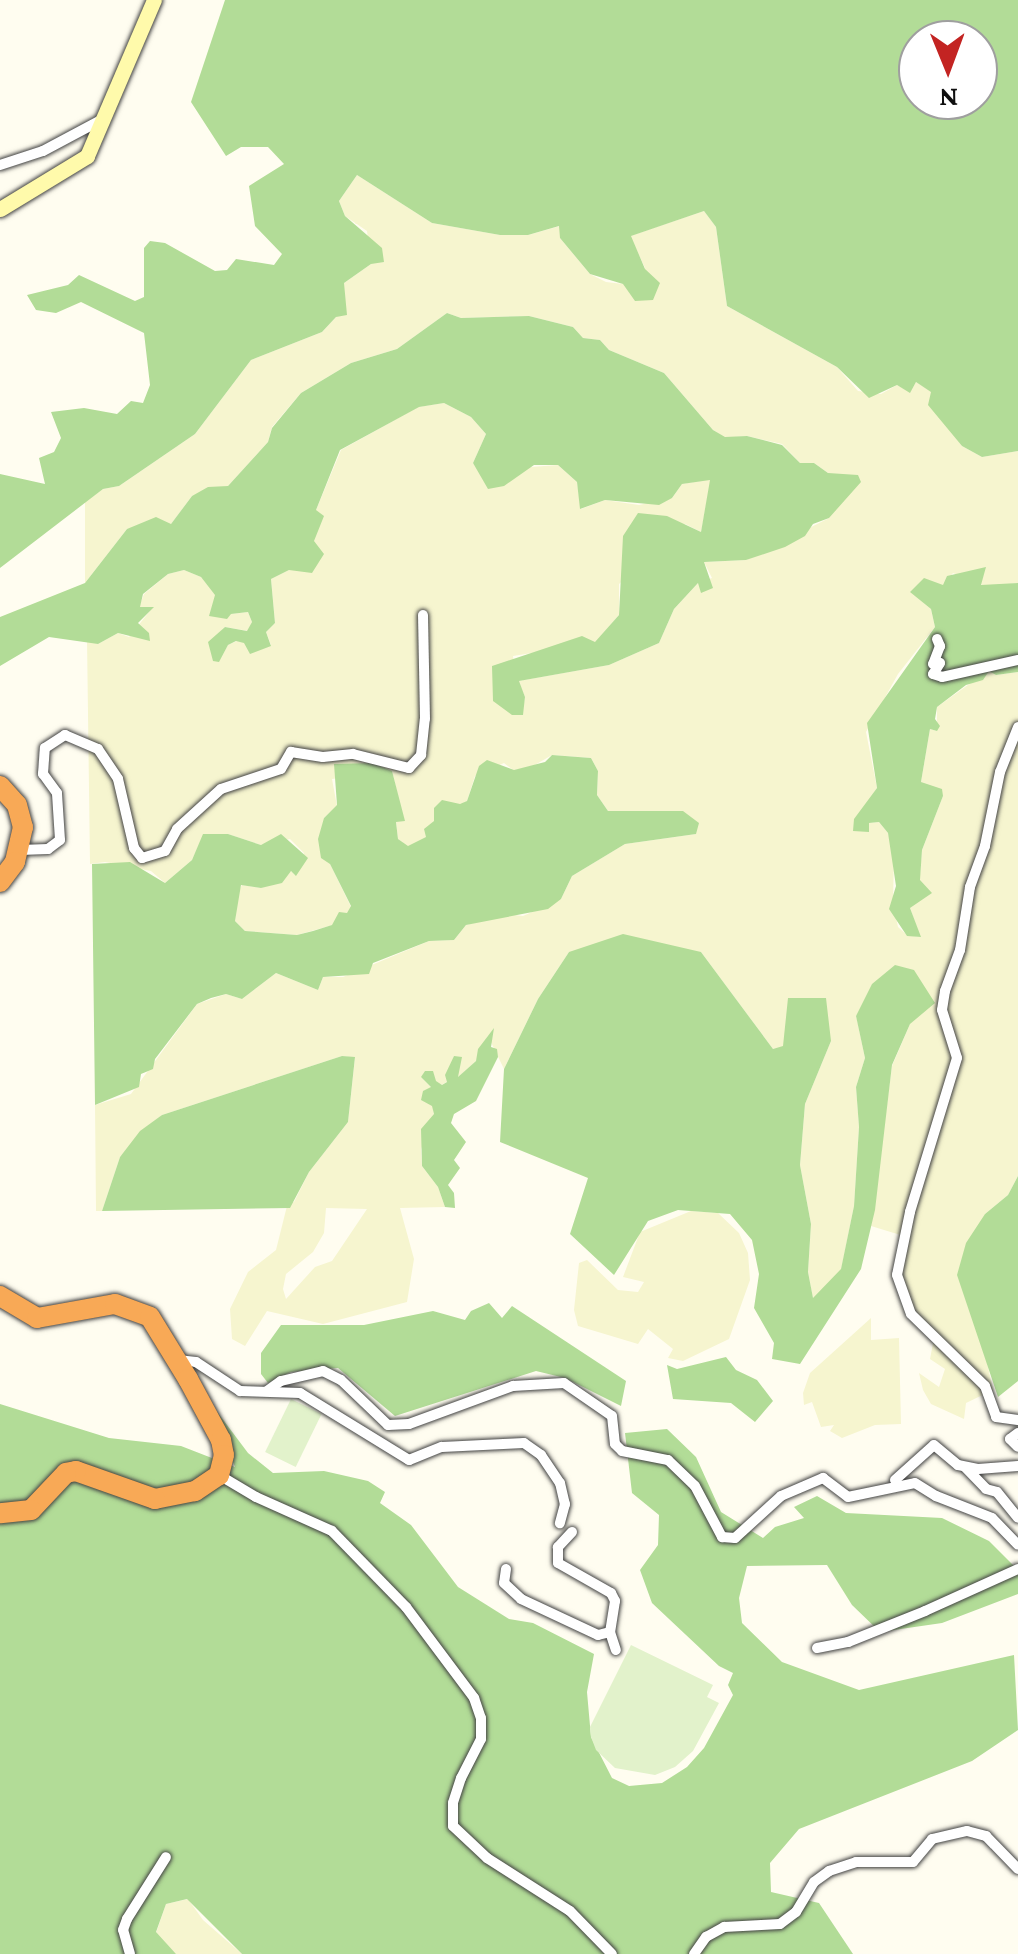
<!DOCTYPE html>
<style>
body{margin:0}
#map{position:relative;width:1018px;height:1954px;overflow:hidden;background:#fffdf0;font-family:"Crimson Pro",serif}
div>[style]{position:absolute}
.farmland>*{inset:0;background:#f6f5cf}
.forest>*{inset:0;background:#b2dc97}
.pitch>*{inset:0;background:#e2f2cb;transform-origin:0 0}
.roads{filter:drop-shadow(0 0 2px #424242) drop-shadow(0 0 2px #424242)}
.street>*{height:10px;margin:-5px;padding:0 5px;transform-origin:5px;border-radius:5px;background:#fff}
.secondary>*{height:15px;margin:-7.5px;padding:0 7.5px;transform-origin:7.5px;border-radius:7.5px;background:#fffaab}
.highway>*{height:20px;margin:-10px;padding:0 10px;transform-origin:10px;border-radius:10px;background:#f8a956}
span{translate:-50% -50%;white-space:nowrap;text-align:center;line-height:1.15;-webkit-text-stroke:10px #fff;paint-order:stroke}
.north{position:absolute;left:898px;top:20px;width:100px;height:100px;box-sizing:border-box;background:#fff;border:2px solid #9f9f9f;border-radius:50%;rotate:179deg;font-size:28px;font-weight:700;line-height:40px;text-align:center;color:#0f0f0f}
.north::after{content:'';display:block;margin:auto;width:35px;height:45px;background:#c32422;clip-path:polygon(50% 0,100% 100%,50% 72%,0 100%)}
</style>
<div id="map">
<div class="farmland">
<div style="clip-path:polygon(evenodd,357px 175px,432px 223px,500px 235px,528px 235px,560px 226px,560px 238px,590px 274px,606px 282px,623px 284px,645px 268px,630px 236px,704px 211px,716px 227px,727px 306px,837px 367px,858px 391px,881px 394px,897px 385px,910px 392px,916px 382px,932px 392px,942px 419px,962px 446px,982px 457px,1018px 451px,1018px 583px,987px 587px,953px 573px,943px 586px,911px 592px,931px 609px,935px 627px,898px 674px,866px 732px,877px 788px,867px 804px,869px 823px,879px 822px,888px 833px,894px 854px,893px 903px,898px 927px,907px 935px,920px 937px,910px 908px,918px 899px,922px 850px,943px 796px,921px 782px,930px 729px,937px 731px,937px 707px,989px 670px,996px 675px,1018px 672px,1018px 1176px,1008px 1195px,985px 1214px,983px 1344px,993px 1390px,966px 1403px,964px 1419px,931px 1404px,923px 1390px,919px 1373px,939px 1387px,945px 1369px,930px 1359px,935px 1333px,903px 1297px,895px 1277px,907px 1237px,871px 1226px,892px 1066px,910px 1024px,856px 1015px,865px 1058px,856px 1087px,859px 1127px,854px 1206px,841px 1270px,813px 1299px,808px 1272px,811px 1224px,800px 1165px,805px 1104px,831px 1041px,773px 1049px,701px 952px,569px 952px,538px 999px,504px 1069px,488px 1036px,476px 1061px,456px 1079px,454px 1056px,448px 1081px,442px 1085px,421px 1077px,431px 1087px,434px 1115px,421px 1149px,422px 1166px,438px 1187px,445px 1207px,400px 1208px,414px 1259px,407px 1302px,323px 1324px,267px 1311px,245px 1346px,232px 1339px,230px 1309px,248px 1272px,276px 1250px,288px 1202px,294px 1202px,309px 1172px,348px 1122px,355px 1058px,342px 1056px,162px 1115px,120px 1157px,102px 1211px,96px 1211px,95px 1105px,131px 1094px,197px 1004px,226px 994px,242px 999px,276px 973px,318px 990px,323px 977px,343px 977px,429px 941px,454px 940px,466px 925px,505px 914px,523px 916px,561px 899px,572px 876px,625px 844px,696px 834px,608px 811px,597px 795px,598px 771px,591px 758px,552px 755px,528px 769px,513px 770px,504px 763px,475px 776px,467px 801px,434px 821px,427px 837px,408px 847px,398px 839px,396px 821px,404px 821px,392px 771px,332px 779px,337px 806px,324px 818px,330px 864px,351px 907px,348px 913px,339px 913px,333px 925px,297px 935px,245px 931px,235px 921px,237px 893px,242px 885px,261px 888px,291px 871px,295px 875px,304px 853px,290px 839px,261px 845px,228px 834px,204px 834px,192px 860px,165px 883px,151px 871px,105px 862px,90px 864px,87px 639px,98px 644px,118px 633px,129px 637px,153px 607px,139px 607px,144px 594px,168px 574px,184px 570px,201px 577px,231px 614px,248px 612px,252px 622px,248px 631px,225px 627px,218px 634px,219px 661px,228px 645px,237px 641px,271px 645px,266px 632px,275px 623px,271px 579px,289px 570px,314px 541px,316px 510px,341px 450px,418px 407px,444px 403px,471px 417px,486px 434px,473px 463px,479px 471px,558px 465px,577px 482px,581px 509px,605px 500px,639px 505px,672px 498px,682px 484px,711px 479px,701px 532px,685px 524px,619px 584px,619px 615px,595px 643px,513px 656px,522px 715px,525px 697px,518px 681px,609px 665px,659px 643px,674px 609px,699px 582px,712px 578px,704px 562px,746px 560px,829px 518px,828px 473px,814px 463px,800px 463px,782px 444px,747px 436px,725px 438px,713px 430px,664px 373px,609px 350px,600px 340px,583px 338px,573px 327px,529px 316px,461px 318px,447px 313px,397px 349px,351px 363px,301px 393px,272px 427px,268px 442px,228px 486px,192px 496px,171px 524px,127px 529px,85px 583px,85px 502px,103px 489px,119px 486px,195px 434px,251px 360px,322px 332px,336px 317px,344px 283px,371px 264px,367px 231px,345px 216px,339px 201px,357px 175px,326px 1208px,367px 1209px,332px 1261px,315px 1267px,286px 1299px,283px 1289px,286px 1274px,313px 1252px,324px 1233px,326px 1208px)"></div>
<div style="clip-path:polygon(691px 1211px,718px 1213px,739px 1233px,748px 1253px,750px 1280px,729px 1339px,683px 1361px,668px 1358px,673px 1349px,648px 1329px,638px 1344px,578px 1326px,574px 1310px,579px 1263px,587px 1260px,618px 1290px,638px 1292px,644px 1282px,623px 1277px,640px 1232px)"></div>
<div style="clip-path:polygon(871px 1318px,871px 1340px,899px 1338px,901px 1424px,875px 1425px,842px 1438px,830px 1431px,834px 1425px,821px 1427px,812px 1402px,804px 1405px,803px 1393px,810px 1373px)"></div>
<div style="clip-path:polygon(188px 1899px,203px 1920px,242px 1954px,176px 1954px,167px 1948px,156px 1933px,166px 1904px)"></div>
</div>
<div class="forest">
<div style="clip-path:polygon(evenodd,225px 0,1018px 0,1018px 451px,982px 457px,962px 446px,928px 405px,931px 392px,916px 382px,910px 393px,897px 385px,869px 398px,837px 367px,727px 306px,716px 227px,704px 211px,631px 236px,645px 269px,660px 283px,653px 300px,635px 301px,623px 284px,590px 274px,560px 238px,559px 226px,528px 235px,500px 235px,432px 223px,357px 175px,339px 201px,345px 216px,382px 248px,384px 262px,371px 264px,344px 283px,347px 315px,336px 317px,322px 332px,251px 360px,195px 434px,119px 486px,103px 489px,0 568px,0 474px,45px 484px,39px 458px,54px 452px,61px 438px,51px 412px,84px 408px,117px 414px,131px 401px,143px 403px,150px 385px,144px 333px,81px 302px,56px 313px,36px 310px,27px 295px,68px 285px,79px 275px,135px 301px,144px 297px,144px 248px,150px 241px,165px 243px,215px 271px,227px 270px,236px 259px,274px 265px,282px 254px,255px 226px,249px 186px,284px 164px,268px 147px,241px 147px,226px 156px,191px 102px,225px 0,918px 40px,978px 40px,978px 100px,918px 100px,918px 40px)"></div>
<div style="clip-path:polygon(447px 313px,461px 318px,529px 316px,573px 327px,583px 338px,600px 340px,609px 350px,664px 373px,713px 430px,725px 437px,747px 436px,782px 445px,800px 463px,814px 463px,828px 473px,858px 475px,861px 482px,829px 518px,813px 524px,805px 536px,785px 547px,746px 560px,704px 562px,713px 588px,701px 593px,698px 583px,674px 609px,659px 643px,609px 665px,519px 681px,525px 697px,523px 715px,512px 715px,493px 701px,492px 666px,582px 636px,595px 642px,619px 615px,623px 536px,638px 513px,667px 516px,701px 532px,710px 480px,682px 484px,672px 498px,659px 505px,605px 500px,580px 509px,577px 482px,558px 465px,534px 465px,504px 486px,488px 489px,473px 463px,486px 434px,471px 417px,444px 403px,419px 407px,340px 450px,316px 510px,324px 516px,314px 541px,324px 554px,312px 573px,289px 570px,271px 579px,275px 623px,266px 632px,271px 646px,250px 654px,244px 643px,236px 641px,228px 645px,219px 662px,213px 661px,208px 642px,225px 627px,247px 631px,252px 622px,248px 612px,231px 614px,227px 619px,209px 616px,215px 595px,201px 577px,184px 570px,168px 574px,143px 594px,140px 607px,154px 607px,138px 623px,149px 633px,150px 641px,118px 633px,98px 644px,49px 637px,0 666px,0 617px,85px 583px,127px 529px,156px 517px,171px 524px,192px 496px,208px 487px,228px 486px,268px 442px,272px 428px,301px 393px,351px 363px,397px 349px)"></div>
<div style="clip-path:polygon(986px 567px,981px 585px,1018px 583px,1018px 672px,996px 675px,989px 671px,983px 680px,966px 685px,937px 707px,935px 719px,940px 726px,937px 731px,930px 729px,921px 782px,942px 789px,943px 796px,922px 850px,920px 880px,932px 893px,910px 908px,921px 937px,907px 936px,889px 909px,896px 886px,888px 833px,879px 822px,869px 823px,869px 832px,853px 831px,854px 819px,877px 788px,867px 723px,935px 627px,931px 609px,910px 592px,924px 578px,943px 585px,947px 576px)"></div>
<div style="clip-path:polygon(552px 755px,591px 758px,598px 771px,597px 795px,608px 811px,683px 811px,699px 823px,696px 834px,625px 844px,572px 876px,561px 899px,548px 909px,466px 925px,454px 940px,429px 941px,373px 963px,369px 974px,323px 977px,318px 990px,276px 973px,242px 999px,226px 994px,211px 998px,197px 1004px,155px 1059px,153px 1069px,141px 1074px,139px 1087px,95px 1105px,92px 864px,130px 862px,165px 883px,192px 860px,203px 834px,228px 834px,261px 845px,281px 834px,308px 858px,296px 876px,291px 871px,282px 883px,261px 888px,241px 885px,235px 921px,245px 931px,297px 935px,313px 931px,332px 925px,339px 912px,347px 913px,351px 906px,330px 864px,321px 858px,318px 839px,324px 818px,337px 805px,334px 764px,372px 763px,392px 771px,405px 821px,396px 822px,398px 839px,408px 846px,426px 837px,424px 829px,434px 821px,434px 808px,442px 800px,460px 804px,467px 801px,479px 766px,487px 760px,514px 770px,545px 762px)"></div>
<div style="clip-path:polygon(623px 934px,701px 952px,773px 1049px,783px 1046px,788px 998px,826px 998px,831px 1041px,805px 1104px,800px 1165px,811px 1224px,808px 1272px,813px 1298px,841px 1269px,854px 1206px,859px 1127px,856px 1087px,865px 1058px,856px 1016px,872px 984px,895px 965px,914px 970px,935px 1003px,910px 1024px,892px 1065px,875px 1210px,861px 1269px,800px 1364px,772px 1359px,774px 1343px,754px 1308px,759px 1274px,752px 1240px,730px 1214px,678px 1210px,648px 1221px,614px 1275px,570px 1234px,588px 1178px,500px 1142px,504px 1069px,538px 999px,569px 952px)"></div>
<div style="clip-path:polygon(494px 1028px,491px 1047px,497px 1049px,498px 1057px,476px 1101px,454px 1114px,451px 1123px,466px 1142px,454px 1160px,460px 1168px,448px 1185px,454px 1193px,455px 1208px,445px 1207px,438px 1187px,422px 1166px,421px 1129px,434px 1114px,432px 1106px,421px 1100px,423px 1091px,431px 1087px,421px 1077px,425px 1071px,433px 1071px,436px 1081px,442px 1085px,447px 1082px,445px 1075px,454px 1056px,462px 1057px,458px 1077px,476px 1061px,478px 1049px)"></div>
<div style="clip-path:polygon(342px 1056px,355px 1057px,348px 1122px,309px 1172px,290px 1208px,102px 1211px,120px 1157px,140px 1131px,162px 1115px)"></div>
<div style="clip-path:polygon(1018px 1176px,1018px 1381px,998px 1397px,957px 1275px,966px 1243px,985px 1214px,1008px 1195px)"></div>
<div style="clip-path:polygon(489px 1303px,502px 1318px,512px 1306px,626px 1381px,621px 1406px,565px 1378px,536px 1371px,395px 1416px,338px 1368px,291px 1372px,268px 1383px,261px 1374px,261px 1353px,281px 1325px,364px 1325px,433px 1311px,465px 1320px,471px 1311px)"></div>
<div style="clip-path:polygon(726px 1357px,736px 1370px,757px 1380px,773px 1401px,755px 1422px,731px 1403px,673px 1399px,667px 1365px,677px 1369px)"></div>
<div style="clip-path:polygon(209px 1401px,248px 1453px,273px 1473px,324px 1471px,368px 1481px,385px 1492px,380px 1503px,411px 1525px,458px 1587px,509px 1619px,533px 1623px,594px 1654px,587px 1692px,591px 1737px,612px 1778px,629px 1786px,662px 1783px,687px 1767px,704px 1748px,733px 1695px,728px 1685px,733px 1673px,719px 1666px,652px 1603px,640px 1570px,658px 1545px,659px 1515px,632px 1493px,625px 1433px,667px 1429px,696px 1457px,721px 1512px,763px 1538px,775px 1527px,804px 1518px,794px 1507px,817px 1496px,846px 1513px,942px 1518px,989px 1541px,1018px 1570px,1018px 1594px,942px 1623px,880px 1632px,852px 1605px,827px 1565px,747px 1566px,739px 1598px,742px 1623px,782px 1662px,859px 1690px,1014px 1655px,1018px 1730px,972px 1761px,799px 1829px,770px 1863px,771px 1892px,819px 1903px,853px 1954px,242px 1954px,187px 1899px,166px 1904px,156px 1932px,176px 1954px,0 1954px,0 1404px,109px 1438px,181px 1446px,235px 1467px)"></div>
</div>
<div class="pitch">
<div style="left:291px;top:1399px;width:34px;height:59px;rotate:26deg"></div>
<div style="clip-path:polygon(631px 1645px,713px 1685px,707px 1697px,719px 1703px,693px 1751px,675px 1767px,655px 1775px,615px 1768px,596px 1750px,591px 1737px,590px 1727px)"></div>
</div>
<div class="roads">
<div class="street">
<div style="left:0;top:165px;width:45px;rotate:-18deg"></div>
<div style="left:43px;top:151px;width:68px;rotate:-28.1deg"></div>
<div style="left:937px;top:639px;width:8px;rotate:67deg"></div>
<div style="left:940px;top:646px;width:19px;rotate:111deg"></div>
<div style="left:933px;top:664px;width:7px;rotate:-8deg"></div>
<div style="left:940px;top:663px;width:13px;rotate:122deg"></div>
<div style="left:933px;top:674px;width:9px;rotate:18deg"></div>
<div style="left:942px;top:677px;width:78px;rotate:-12.6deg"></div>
<div style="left:1018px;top:727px;width:48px;rotate:111.8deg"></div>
<div style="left:1000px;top:772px;width:76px;rotate:101.5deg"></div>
<div style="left:985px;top:846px;width:44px;rotate:110.1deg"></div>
<div style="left:970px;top:887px;width:64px;rotate:99deg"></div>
<div style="left:960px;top:950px;width:44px;rotate:110.1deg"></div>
<div style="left:945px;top:991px;width:19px;rotate:99deg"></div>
<div style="left:942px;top:1010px;width:50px;rotate:72.6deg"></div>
<div style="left:957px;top:1058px;width:161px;rotate:107deg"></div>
<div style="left:910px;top:1212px;width:64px;rotate:101.7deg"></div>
<div style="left:897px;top:1275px;width:41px;rotate:70.3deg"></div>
<div style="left:911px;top:1314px;width:103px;rotate:44.2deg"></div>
<div style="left:985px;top:1386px;width:33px;rotate:70deg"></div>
<div style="left:996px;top:1417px;width:22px;rotate:8deg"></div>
<div style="left:20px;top:850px;width:28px;rotate:-2deg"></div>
<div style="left:48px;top:849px;width:15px;rotate:-37deg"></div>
<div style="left:60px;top:840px;width:47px;rotate:-93.7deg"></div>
<div style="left:57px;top:793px;width:24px;rotate:-126deg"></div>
<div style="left:43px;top:774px;width:26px;rotate:-86deg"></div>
<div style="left:45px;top:748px;width:24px;rotate:-33deg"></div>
<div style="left:65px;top:735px;width:36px;rotate:23deg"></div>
<div style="left:98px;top:749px;width:36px;rotate:56deg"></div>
<div style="left:118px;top:779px;width:71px;rotate:76.9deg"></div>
<div style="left:134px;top:848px;width:13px;rotate:51deg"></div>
<div style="left:142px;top:858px;width:24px;rotate:-17deg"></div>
<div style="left:165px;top:851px;width:25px;rotate:-61deg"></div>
<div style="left:177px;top:829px;width:59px;rotate:-42.3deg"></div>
<div style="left:221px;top:789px;width:63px;rotate:-18.4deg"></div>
<div style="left:281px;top:769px;width:20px;rotate:-60deg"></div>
<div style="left:291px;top:752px;width:32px;rotate:9deg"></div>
<div style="left:323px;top:757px;width:30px;rotate:-6deg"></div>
<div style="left:353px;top:754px;width:58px;rotate:14deg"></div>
<div style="left:409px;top:768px;width:18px;rotate:-47deg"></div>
<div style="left:421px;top:755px;width:36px;rotate:-84deg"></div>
<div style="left:425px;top:719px;width:104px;rotate:-91.1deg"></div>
<div style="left:178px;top:1360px;width:18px;rotate:6deg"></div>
<div style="left:196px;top:1362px;width:53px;rotate:33.4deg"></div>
<div style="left:240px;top:1391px;width:60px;rotate:1.9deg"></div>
<div style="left:300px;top:1393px;width:128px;rotate:31.6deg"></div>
<div style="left:409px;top:1460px;width:35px;rotate:-22deg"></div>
<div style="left:442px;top:1447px;width:82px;rotate:-2.8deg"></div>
<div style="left:524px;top:1443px;width:21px;rotate:35deg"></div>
<div style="left:541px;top:1455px;width:34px;rotate:56deg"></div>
<div style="left:560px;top:1483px;width:22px;rotate:77deg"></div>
<div style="left:565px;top:1504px;width:20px;rotate:105deg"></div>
<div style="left:267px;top:1391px;width:17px;rotate:-36deg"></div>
<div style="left:281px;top:1381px;width:43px;rotate:-13.4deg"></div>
<div style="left:323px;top:1371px;width:20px;rotate:27deg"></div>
<div style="left:341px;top:1380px;width:65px;rotate:43.8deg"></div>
<div style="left:388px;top:1425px;width:21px;rotate:-3deg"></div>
<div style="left:409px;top:1424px;width:111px;rotate:-20.1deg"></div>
<div style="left:513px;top:1386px;width:51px;rotate:-3.4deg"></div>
<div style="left:564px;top:1383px;width:58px;rotate:34.5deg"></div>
<div style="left:612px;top:1416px;width:28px;rotate:84deg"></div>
<div style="left:615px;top:1444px;width:10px;rotate:45deg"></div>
<div style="left:622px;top:1451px;width:47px;rotate:11.1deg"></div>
<div style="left:668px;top:1460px;width:37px;rotate:44deg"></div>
<div style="left:695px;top:1486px;width:58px;rotate:62.1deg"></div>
<div style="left:722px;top:1537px;width:13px;rotate:4deg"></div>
<div style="left:735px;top:1538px;width:62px;rotate:-42.4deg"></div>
<div style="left:781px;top:1496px;width:46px;rotate:-23.2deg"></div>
<div style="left:823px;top:1478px;width:31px;rotate:37deg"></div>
<div style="left:848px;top:1497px;width:68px;rotate:-11.8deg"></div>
<div style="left:915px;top:1483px;width:25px;rotate:32deg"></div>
<div style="left:936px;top:1496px;width:60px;rotate:21.4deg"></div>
<div style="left:992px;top:1518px;width:37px;rotate:46deg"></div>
<div style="left:1018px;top:1433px;width:10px;rotate:143deg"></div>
<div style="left:1010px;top:1439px;width:11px;rotate:45deg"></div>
<div style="left:965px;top:1467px;width:30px;rotate:46deg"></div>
<div style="left:986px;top:1489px;width:11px;rotate:15deg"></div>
<div style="left:997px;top:1492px;width:33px;rotate:51deg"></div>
<div style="left:219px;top:1475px;width:43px;rotate:30.7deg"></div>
<div style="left:256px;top:1497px;width:83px;rotate:24.1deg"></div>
<div style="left:332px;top:1531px;width:106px;rotate:45.8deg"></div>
<div style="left:406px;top:1607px;width:114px;rotate:53.2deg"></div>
<div style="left:474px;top:1698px;width:21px;rotate:71deg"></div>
<div style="left:481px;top:1718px;width:21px;rotate:90deg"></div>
<div style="left:481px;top:1739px;width:44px;rotate:117.1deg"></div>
<div style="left:461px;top:1778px;width:26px;rotate:108deg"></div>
<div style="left:453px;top:1803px;width:23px;rotate:90deg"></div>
<div style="left:453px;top:1826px;width:47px;rotate:43.3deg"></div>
<div style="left:487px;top:1858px;width:98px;rotate:32.6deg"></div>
<div style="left:570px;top:1911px;width:60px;rotate:45.7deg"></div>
<div style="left:895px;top:1480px;width:52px;rotate:-41.9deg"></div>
<div style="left:934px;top:1445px;width:31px;rotate:40deg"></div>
<div style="left:958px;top:1465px;width:20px;rotate:11deg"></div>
<div style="left:978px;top:1469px;width:40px;rotate:-4.3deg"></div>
<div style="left:572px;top:1532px;width:21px;rotate:133deg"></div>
<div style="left:558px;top:1547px;width:16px;rotate:90deg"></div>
<div style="left:558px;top:1563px;width:61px;rotate:29.5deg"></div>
<div style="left:611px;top:1593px;width:9px;rotate:63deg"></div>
<div style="left:615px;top:1601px;width:31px;rotate:99deg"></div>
<div style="left:610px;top:1632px;width:19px;rotate:72deg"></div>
<div style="left:506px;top:1569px;width:14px;rotate:98deg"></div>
<div style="left:504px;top:1583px;width:23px;rotate:43deg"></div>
<div style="left:521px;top:1599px;width:85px;rotate:25.1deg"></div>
<div style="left:598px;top:1635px;width:12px;rotate:-14deg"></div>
<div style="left:817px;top:1648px;width:32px;rotate:-11deg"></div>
<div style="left:848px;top:1642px;width:83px;rotate:-21.9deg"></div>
<div style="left:925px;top:1611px;width:102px;rotate:-24.3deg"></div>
<div style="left:130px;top:1954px;width:25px;rotate:-106deg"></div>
<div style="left:123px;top:1930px;width:12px;rotate:-70deg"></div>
<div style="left:127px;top:1919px;width:73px;rotate:-57.8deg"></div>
<div style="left:694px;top:1954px;width:21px;rotate:-55deg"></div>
<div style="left:706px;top:1937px;width:21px;rotate:-29deg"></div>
<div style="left:724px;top:1927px;width:56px;rotate:-3.1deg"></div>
<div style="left:780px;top:1924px;width:20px;rotate:-37deg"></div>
<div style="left:796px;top:1912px;width:35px;rotate:-59deg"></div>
<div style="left:814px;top:1882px;width:19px;rotate:-36deg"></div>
<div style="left:829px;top:1871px;width:28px;rotate:-18deg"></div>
<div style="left:856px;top:1862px;width:57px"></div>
<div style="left:913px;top:1862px;width:30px;rotate:-50deg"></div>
<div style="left:932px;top:1839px;width:36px;rotate:-13deg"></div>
<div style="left:967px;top:1831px;width:20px;rotate:15deg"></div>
<div style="left:986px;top:1836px;width:46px;rotate:45.9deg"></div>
</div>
<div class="secondary">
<div style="left:0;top:209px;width:102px;rotate:-31.3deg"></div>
<div style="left:87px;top:156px;width:170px;rotate:-66.8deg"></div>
</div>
<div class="highway">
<div style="left:0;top:786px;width:25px;rotate:48deg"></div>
<div style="left:17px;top:805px;width:23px;rotate:75deg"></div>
<div style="left:23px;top:827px;width:36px;rotate:103deg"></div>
<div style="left:15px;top:862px;width:25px;rotate:127deg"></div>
<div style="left:0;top:1296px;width:43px;rotate:30.7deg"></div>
<div style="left:37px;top:1318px;width:79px;rotate:-10.2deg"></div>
<div style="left:115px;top:1304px;width:37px;rotate:20deg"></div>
<div style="left:150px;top:1317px;width:73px;rotate:58.5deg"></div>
<div style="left:188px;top:1379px;width:69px;rotate:61.6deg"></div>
<div style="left:221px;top:1440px;width:15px;rotate:79deg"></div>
<div style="left:224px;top:1455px;width:21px;rotate:104deg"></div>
<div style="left:219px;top:1475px;width:29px;rotate:146deg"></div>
<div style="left:195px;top:1491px;width:41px;rotate:168.7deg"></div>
<div style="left:155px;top:1499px;width:84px;rotate:-160.5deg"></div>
<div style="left:76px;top:1471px;width:10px;rotate:169deg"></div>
<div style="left:66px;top:1473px;width:51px;rotate:133.4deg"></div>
<div style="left:31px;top:1510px;width:31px;rotate:174deg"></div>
</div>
</div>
<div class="north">N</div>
</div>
